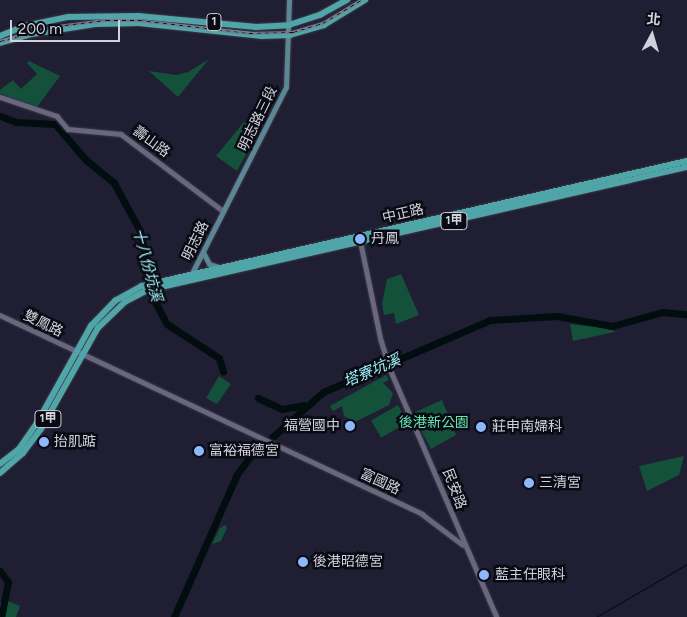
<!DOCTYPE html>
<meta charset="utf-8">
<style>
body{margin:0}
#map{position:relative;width:687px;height:617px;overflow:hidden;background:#201e32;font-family:Figtree,"Noto Sans TC",sans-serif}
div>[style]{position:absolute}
.green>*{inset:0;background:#13513a;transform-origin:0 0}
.stream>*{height:1px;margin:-0.5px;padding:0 0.5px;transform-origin:0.5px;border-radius:0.5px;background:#020d0f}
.river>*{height:7px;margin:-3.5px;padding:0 3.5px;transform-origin:3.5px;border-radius:3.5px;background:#020d0f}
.roads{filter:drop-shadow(0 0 1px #3a3848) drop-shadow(0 0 1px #3a3848)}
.tertiary>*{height:4.5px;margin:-2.25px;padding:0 2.25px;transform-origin:2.25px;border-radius:2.25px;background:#68677e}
.secondary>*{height:5px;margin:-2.5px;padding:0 2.5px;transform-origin:2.5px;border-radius:2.5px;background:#5b8693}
.primary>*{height:5.5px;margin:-2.75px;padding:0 2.75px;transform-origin:2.75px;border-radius:2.75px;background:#4fa5a7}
.rail>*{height:3px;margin-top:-1.5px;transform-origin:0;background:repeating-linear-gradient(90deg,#0a0a12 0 4px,#787788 0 8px);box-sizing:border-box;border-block:1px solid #787788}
.dots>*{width:14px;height:14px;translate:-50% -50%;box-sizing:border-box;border:2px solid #0a0a12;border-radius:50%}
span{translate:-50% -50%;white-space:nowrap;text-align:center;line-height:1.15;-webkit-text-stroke:5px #0a0a12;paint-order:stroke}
.shield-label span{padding:1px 4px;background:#0a0a12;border:1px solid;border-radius:4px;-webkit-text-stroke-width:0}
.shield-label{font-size:12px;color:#d1d1de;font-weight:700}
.street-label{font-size:14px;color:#d1d1de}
.poi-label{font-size:14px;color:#d1d1de}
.left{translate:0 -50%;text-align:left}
.right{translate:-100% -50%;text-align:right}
.park-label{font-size:14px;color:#66e6b3}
.water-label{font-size:15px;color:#9ff3fc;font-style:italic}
.north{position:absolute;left:627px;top:10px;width:50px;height:50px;-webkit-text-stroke:4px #0a0a12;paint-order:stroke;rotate:6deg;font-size:14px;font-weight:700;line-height:20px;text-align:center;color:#d1d1de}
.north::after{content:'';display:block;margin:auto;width:18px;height:22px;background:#d1d1de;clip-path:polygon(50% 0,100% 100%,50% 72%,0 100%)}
.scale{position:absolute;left:10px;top:20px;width:110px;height:22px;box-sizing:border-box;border:2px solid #d1d1de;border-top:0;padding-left:6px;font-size:15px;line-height:18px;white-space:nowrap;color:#d1d1de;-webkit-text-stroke:4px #0a0a12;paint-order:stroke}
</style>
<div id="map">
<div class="green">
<div style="clip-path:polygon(209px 59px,178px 97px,149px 71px,176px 75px,188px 72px)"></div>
<div style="clip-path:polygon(29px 61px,60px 76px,37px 107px,0 94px,0 90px,13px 80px,21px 89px,37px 74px,27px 63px)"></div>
<div style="clip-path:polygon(244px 122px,258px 132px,237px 171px,216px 156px)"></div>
<div style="clip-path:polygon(401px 274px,419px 315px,396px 324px,394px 313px,384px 315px,382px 304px,387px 279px)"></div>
<div style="clip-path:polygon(570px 324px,612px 329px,615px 332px,573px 341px)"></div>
<div style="clip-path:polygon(386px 375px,389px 380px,383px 383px,393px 393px,389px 405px,355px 422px,344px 416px,342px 406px,333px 411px,330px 406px)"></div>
<div style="clip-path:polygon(219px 376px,231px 384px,217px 404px,206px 398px)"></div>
<div style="clip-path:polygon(442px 400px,456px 435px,431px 449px,413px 415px,415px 412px)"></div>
<div style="left:398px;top:405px;width:20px;height:31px;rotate:60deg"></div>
<div style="clip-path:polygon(684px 456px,679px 475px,647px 491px,639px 466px)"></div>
<div style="clip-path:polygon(225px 525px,227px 528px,221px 541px,212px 544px,220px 528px)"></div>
<div style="clip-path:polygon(6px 600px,20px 606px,16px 617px,0 617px,0 603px)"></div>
</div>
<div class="stream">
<div style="left:596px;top:617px;width:105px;rotate:-30.2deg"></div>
</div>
<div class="river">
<div style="left:0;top:116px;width:17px;rotate:21deg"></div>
<div style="left:16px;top:122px;width:39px;rotate:3deg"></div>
<div style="left:55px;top:124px;width:48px;rotate:49.3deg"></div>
<div style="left:86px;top:160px;width:36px;rotate:39deg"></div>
<div style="left:114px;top:183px;width:55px;rotate:61.6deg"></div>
<div style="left:140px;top:231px;width:70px;rotate:78.5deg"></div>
<div style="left:154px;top:300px;width:27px;rotate:62deg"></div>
<div style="left:167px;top:324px;width:62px;rotate:33.2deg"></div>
<div style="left:219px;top:358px;width:14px;rotate:73deg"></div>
<div style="left:258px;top:398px;width:26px;rotate:25deg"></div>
<div style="left:282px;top:409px;width:22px;rotate:-10deg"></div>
<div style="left:0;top:571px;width:14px;rotate:54deg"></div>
<div style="left:8px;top:582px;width:36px;rotate:101deg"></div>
<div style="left:174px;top:617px;width:156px;rotate:-66.2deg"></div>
<div style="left:237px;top:474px;width:21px;rotate:-53deg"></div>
<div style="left:250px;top:457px;width:98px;rotate:-41.7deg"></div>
<div style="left:323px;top:392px;width:182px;rotate:-23.3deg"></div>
<div style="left:490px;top:320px;width:67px;rotate:-3.4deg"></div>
<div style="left:557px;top:316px;width:56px;rotate:10.3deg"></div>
<div style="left:612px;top:326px;width:52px;rotate:-15.6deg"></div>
<div style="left:662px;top:312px;width:25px;rotate:5deg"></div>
</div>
<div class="roads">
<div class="tertiary">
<div style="left:0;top:97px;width:60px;rotate:18.4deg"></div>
<div style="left:57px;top:116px;width:17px;rotate:50deg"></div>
<div style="left:68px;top:129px;width:53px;rotate:5.4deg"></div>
<div style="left:121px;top:134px;width:128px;rotate:37deg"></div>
<div style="left:360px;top:239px;width:103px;rotate:78.3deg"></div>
<div style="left:381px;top:340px;width:30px;rotate:73deg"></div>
<div style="left:390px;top:369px;width:270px;rotate:66.7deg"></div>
<div style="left:0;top:315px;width:467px;rotate:25.2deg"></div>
<div style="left:422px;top:514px;width:51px;rotate:37.1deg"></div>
</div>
<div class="secondary">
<div style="left:203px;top:252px;width:13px;rotate:63deg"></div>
<div style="left:209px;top:264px;width:10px;rotate:17deg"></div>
<div style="left:190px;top:277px;width:213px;rotate:-63.2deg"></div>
<div style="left:286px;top:87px;width:87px;rotate:-88deg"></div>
</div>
<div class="primary">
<div style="left:0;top:36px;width:27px;rotate:-22deg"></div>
<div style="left:25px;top:26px;width:44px;rotate:-11.8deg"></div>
<div style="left:68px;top:17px;width:70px;rotate:-0.8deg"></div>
<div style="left:138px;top:16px;width:119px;rotate:5.3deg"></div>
<div style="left:256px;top:27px;width:33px;rotate:-3deg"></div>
<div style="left:289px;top:25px;width:33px;rotate:-18deg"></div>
<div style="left:320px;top:15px;width:31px;rotate:-29deg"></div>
<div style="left:0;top:43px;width:33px;rotate:-16deg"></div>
<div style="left:32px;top:34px;width:65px;rotate:-8.9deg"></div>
<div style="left:96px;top:24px;width:43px;rotate:-1.3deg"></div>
<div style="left:139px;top:23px;width:124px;rotate:6deg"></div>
<div style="left:262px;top:36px;width:28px;rotate:-2deg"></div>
<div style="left:290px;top:35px;width:35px;rotate:-16deg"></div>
<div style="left:324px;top:25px;width:48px;rotate:-31.4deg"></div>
<div style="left:0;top:464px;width:24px;rotate:-38deg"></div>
<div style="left:19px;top:449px;width:32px;rotate:-55deg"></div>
<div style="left:37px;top:423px;width:111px;rotate:-60.9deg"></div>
<div style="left:91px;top:326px;width:35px;rotate:-46deg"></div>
<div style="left:115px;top:301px;width:31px;rotate:-29deg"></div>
<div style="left:142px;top:286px;width:559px;rotate:-12.92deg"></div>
<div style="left:0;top:473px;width:30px;rotate:-41deg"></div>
<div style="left:23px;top:453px;width:30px;rotate:-53deg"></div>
<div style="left:41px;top:429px;width:116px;rotate:-60.6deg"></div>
<div style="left:98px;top:328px;width:37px;rotate:-44deg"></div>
<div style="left:125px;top:302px;width:26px;rotate:-28deg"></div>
<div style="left:148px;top:290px;width:553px;rotate:-12.85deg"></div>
</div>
</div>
<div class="rail">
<div style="left:0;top:41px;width:59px;rotate:-14.7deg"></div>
<div style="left:57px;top:26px;width:49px;rotate:-7deg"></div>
<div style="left:106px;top:20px;width:33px"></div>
<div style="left:139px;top:20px;width:111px;rotate:6.7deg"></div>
<div style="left:249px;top:33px;width:44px;rotate:-1.3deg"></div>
<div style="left:293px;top:32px;width:31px;rotate:-17deg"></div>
<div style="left:323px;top:23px;width:44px;rotate:-31.2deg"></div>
</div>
<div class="dots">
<div style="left:360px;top:239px;background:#8db9fc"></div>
<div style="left:350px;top:426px;background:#8db9fc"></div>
<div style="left:481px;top:427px;background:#8db9fc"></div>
<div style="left:44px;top:442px;background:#8db9fc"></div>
<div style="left:199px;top:451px;background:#8db9fc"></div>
<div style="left:529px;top:483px;background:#8db9fc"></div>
<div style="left:303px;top:562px;background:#8db9fc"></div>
<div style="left:484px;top:575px;background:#8db9fc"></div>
</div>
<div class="shield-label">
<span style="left:214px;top:22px">1</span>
<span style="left:454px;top:221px">1甲</span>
<span style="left:48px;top:419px">1甲</span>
</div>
<div class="street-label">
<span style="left:258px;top:119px;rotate:-64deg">明志路三段</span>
<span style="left:151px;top:142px;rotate:36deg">壽山路</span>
<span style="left:403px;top:214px;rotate:-13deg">中正路</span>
<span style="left:196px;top:241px;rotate:-64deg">明志路</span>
<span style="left:43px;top:324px;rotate:26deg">雙鳳路</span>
<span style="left:380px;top:482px;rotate:25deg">富國路</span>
<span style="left:454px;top:489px;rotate:69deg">民安路</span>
</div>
<div class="poi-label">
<span class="left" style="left:371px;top:239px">丹鳳</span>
<span class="right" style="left:340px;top:426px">福營國中</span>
<span class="left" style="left:492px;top:427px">莊申南婦科</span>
<span class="left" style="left:54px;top:442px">抬肌踮</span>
<span class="left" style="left:209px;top:451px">富裕福德宮</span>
<span class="left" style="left:539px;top:483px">三清宮</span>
<span class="left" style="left:313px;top:562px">後港昭德宮</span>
<span class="left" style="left:495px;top:575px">藍主任眼科</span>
</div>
<div class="park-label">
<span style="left:434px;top:423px">後港新公園</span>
</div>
<div class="water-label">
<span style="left:147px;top:265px;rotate:75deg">十八份坑溪</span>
<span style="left:372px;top:371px;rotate:-23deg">塔寮坑溪</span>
</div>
<div class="north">北</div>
<div class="scale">200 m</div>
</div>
